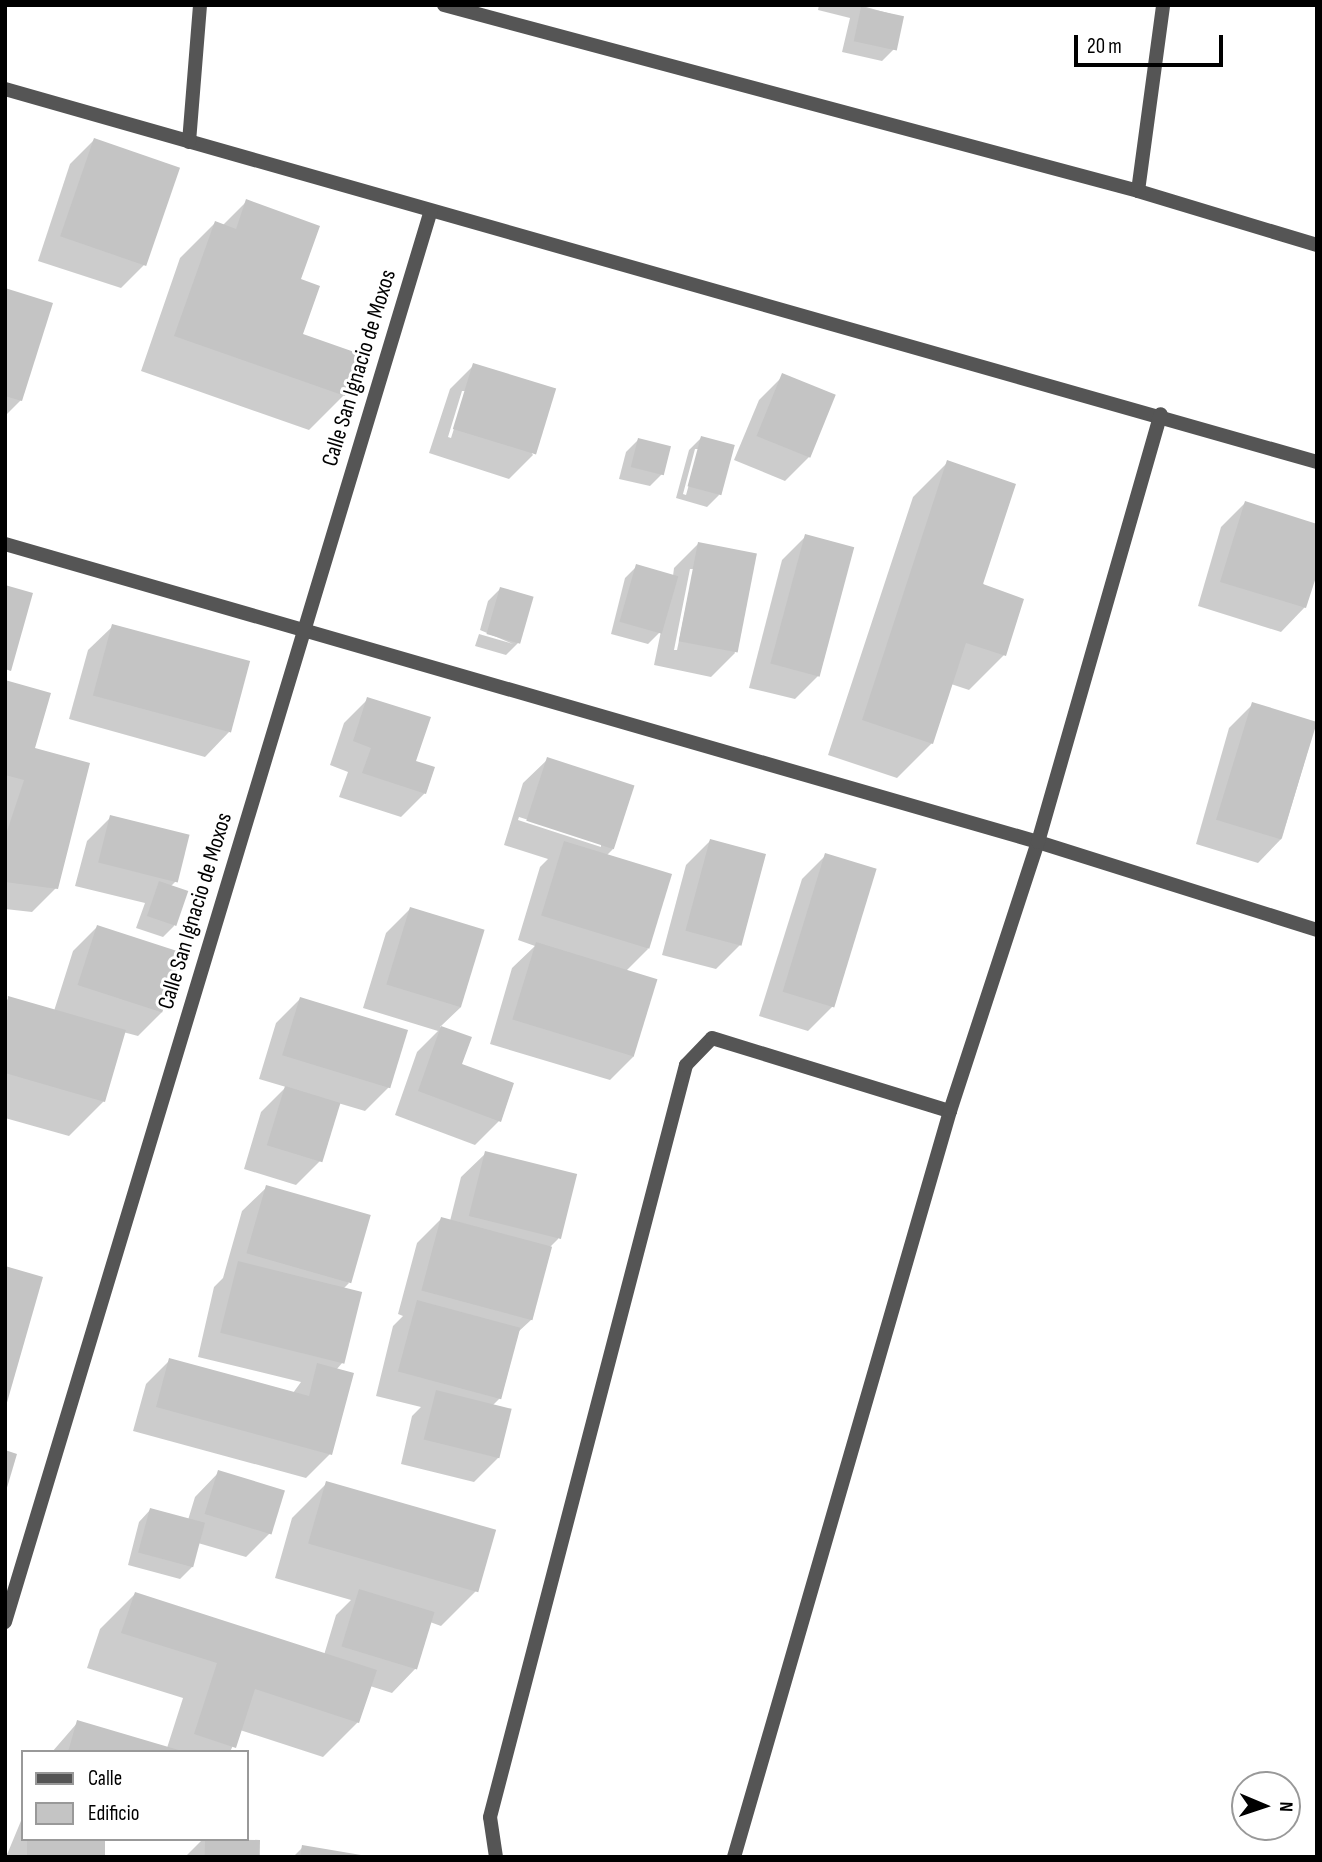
<!DOCTYPE html>
<style>
body{margin:0}
#map{position:relative;width:1322px;height:1862px;overflow:hidden;background:#fff;font-family:"Sofia Sans Condensed",sans-serif}
div>[style]{position:absolute}
.shadow>*{inset:0;background:#0003}
.building>*{inset:0;background:#c4c4c4;transform-origin:0 0}
.street>*{height:14px;margin:-7px;padding:0 7px;transform-origin:7px;border-radius:7px;background:#555}
span{translate:-50% -50%;white-space:nowrap;text-align:center;line-height:1.15;-webkit-text-stroke:6px #fff;paint-order:stroke}
.street-label{font-size:23px;color:#000}
.frame{position:absolute;inset:0;border:7px solid #000;pointer-events:none}
.legend{position:absolute;left:21px;top:1750px;width:228px;height:91px;box-sizing:border-box;background:#fff;border:2px solid #999;margin:0;padding:9px 12px;list-style:none;font-size:21px;color:#000}
.legend li{display:flex;align-items:center;gap:14px;height:35px}
.legend b{width:35px;border:2px solid #999}
.north{position:absolute;left:1231px;top:1771px;width:70px;height:70px;box-sizing:border-box;background:#fff;border:2px solid #999;border-radius:50%;rotate:92deg;font-size:19px;font-weight:700;line-height:28px;text-align:center;color:#000}
.north::after{content:'';display:block;margin:auto;width:24px;height:32px;background:#000;clip-path:polygon(50% 0,100% 100%,50% 72%,0 100%)}
.scale{position:absolute;left:1074px;top:35px;width:149px;height:32px;box-sizing:border-box;border:4px solid #000;border-top:0;padding-left:9px;font-size:21px;line-height:24px;white-space:nowrap;color:#000;-webkit-text-stroke:5px #fff;paint-order:stroke}
</style>
<div id="map">
<div class="shadow">
<div style="clip-path:polygon(819px 5px,859px 5px,902px 17px,894px 49px,882px 61px,842px 52px,850px 18px,818px 10px)"></div>
<div style="clip-path:polygon(94px 140px,145px 264px,121px 288px,38px 261px,70px 164px)"></div>
<div style="clip-path:polygon(247px 201px,299px 280px,301px 335px,344px 395px,309px 430px,141px 371px,180px 258px,215px 223px,222px 226px)"></div>
<div style="clip-path:polygon(5px 290px,21px 400px,5px 416px)"></div>
<div style="clip-path:polygon(evenodd,474px 365px,533px 455px,509px 479px,429px 453px,450px 389px,474px 365px,462px 391px,466px 391px,451px 438px,448px 437px,462px 391px)"></div>
<div style="clip-path:polygon(783px 376px,809px 457px,785px 481px,734px 460px,759px 400px)"></div>
<div style="clip-path:polygon(evenodd,701px 438px,719px 495px,707px 507px,676px 498px,689px 450px,701px 438px,695px 449px,699px 449px,686px 495px,683px 494px,695px 449px)"></div>
<div style="clip-path:polygon(638px 440px,662px 474px,650px 486px,619px 479px,626px 452px)"></div>
<div style="clip-path:polygon(948px 462px,1004px 655px,969px 690px,951px 684px,932px 743px,897px 778px,828px 755px,913px 497px)"></div>
<div style="clip-path:polygon(1245px 503px,1305px 607px,1281px 632px,1198px 606px,1221px 527px)"></div>
<div style="clip-path:polygon(806px 536px,819px 675px,795px 699px,749px 688px,782px 560px)"></div>
<div style="clip-path:polygon(evenodd,698px 544px,735px 653px,711px 677px,654px 665px,661px 631px,648px 644px,611px 634px,625px 578px,637px 566px,673px 576px,674px 568px,698px 544px,690px 569px,694px 569px,677px 650px,674px 650px,690px 569px)"></div>
<div style="clip-path:polygon(500px 589px,518px 643px,506px 655px,475px 646px,479px 634px,513px 644px,480px 630px,488px 601px)"></div>
<div style="clip-path:polygon(113px 626px,229px 732px,205px 757px,69px 719px,88px 650px)"></div>
<div style="clip-path:polygon(5px 682px,33px 749px,56px 888px,32px 912px,5px 909px)"></div>
<div style="clip-path:polygon(368px 699px,414px 762px,425px 793px,401px 817px,339px 797px,348px 772px,330px 765px,344px 723px)"></div>
<div style="clip-path:polygon(1253px 704px,1316px 723px,1282px 838px,1258px 863px,1196px 844px,1229px 728px)"></div>
<div style="clip-path:polygon(evenodd,548px 759px,613px 849px,606px 856px,648px 949px,626px 971px,634px 1056px,610px 1080px,490px 1044px,512px 968px,535px 946px,518px 940px,540px 867px,548px 859px,504px 845px,523px 783px,548px 759px,519px 817px,601px 843px,601px 847px,518px 820px,519px 817px)"></div>
<div style="clip-path:polygon(111px 817px,177px 880px,170px 887px,174px 926px,163px 937px,136px 928px,145px 903px,75px 886px,87px 841px)"></div>
<div style="clip-path:polygon(710px 841px,740px 945px,716px 969px,662px 955px,686px 865px)"></div>
<div style="clip-path:polygon(826px 855px,832px 1007px,808px 1031px,759px 1016px,802px 879px)"></div>
<div style="clip-path:polygon(410px 909px,461px 1007px,440px 1027px,470px 1038px,460px 1065px,499px 1121px,475px 1145px,395px 1115px,417px 1052px,438px 1031px,363px 1008px,386px 933px)"></div>
<div style="clip-path:polygon(97px 927px,162px 1012px,138px 1036px,123px 1032px,104px 1101px,69px 1136px,5px 1118px,5px 1002px,9px 998px,54px 1011px,73px 951px)"></div>
<div style="clip-path:polygon(300px 999px,389px 1087px,365px 1111px,338px 1103px,320px 1161px,296px 1185px,244px 1169px,261px 1112px,286px 1087px,259px 1079px,276px 1023px)"></div>
<div style="clip-path:polygon(486px 1153px,575px 1175px,558px 1239px,549px 1248px,531px 1320px,517px 1333px,501px 1397px,492px 1406px,498px 1458px,474px 1482px,401px 1464px,412px 1416px,421px 1407px,376px 1396px,393px 1326px,403px 1316px,398px 1314px,417px 1243px,441px 1219px,450px 1221px,461px 1177px)"></div>
<div style="clip-path:polygon(267px 1187px,349px 1283px,344px 1288px,343px 1362px,336px 1370px,330px 1454px,306px 1478px,133px 1431px,146px 1384px,170px 1360px,293px 1393px,301px 1382px,198px 1357px,214px 1287px,223px 1278px,242px 1211px)"></div>
<div style="clip-path:polygon(219px 1472px,270px 1533px,246px 1557px,198px 1543px,192px 1567px,180px 1579px,128px 1565px,139px 1522px,150px 1510px,188px 1520px,195px 1497px)"></div>
<div style="clip-path:polygon(327px 1483px,476px 1591px,441px 1626px,430px 1622px,416px 1668px,392px 1693px,370px 1686px,358px 1722px,323px 1757px,240px 1730px,230px 1752px,52px 1752px,78px 1722px,167px 1748px,183px 1698px,87px 1668px,100px 1629px,135px 1594px,324px 1655px,336px 1615px,351px 1600px,275px 1578px,292px 1518px)"></div>
<div style="clip-path:polygon(23px 1816px,23px 1839px,103px 1839px,98px 1857px,6px 1857px)"></div>
<div style="clip-path:polygon(203px 1839px,258px 1841px,257px 1857px,185px 1857px)"></div>
<div style="clip-path:polygon(303px 1847px,359px 1857px,293px 1857px)"></div>
</div>
<div class="building">
<div style="left:861px;top:7px;width:44px;height:35px;rotate:12deg"></div>
<div style="left:94px;top:138px;width:91px;height:104px;rotate:19deg"></div>
<div style="clip-path:polygon(246px 199px,320px 226px,301px 279px,320px 286px,303px 334px,360px 354px,345px 396px,174px 336px,215px 221px,236px 229px)"></div>
<div style="clip-path:polygon(5px 288px,53px 303px,22px 401px,5px 396px)"></div>
<div style="left:473px;top:363px;width:87px;height:69px;rotate:17deg"></div>
<div style="left:782px;top:373px;width:58px;height:68px;rotate:22deg"></div>
<div style="left:701px;top:436px;width:35px;height:52px;rotate:15deg"></div>
<div style="left:638px;top:438px;width:34px;height:30px;rotate:14deg"></div>
<div style="clip-path:polygon(947px 460px,1016px 484px,983px 584px,1024px 599px,1006px 656px,966px 643px,933px 744px,862px 720px)"></div>
<div style="clip-path:polygon(1245px 501px,1317px 524px,1317px 574px,1306px 608px,1220px 582px)"></div>
<div style="left:805px;top:534px;width:51px;height:134px;rotate:15deg"></div>
<div style="left:698px;top:542px;width:60px;height:101px;rotate:11deg"></div>
<div style="left:636px;top:564px;width:44px;height:60px;rotate:16deg"></div>
<div style="clip-path:polygon(5px 585px,33px 593px,11px 671px,5px 669px)"></div>
<div style="left:500px;top:587px;width:35px;height:49px;rotate:16deg"></div>
<div style="left:112px;top:624px;width:143px;height:74px;rotate:15deg"></div>
<div style="clip-path:polygon(5px 680px,51px 693px,35px 748px,90px 763px,58px 889px,5px 882px,5px 837px,24px 780px,5px 775px)"></div>
<div style="clip-path:polygon(367px 697px,431px 717px,416px 761px,435px 767px,426px 794px,362px 773px,371px 748px,353px 741px)"></div>
<div style="left:1252px;top:702px;width:68px;height:123px;rotate:17deg"></div>
<div style="left:547px;top:757px;width:92px;height:67px;rotate:18deg"></div>
<div style="left:110px;top:815px;width:82px;height:49px;rotate:14deg"></div>
<div style="left:710px;top:839px;width:58px;height:95px;rotate:15deg"></div>
<div style="left:564px;top:841px;width:113px;height:78px;rotate:17deg"></div>
<div style="left:825px;top:853px;width:54px;height:145px;rotate:17deg"></div>
<div style="left:159px;top:881px;width:31px;height:37px;rotate:19deg"></div>
<div style="left:410px;top:907px;width:78px;height:81px;rotate:17deg"></div>
<div style="left:97px;top:925px;width:89px;height:63px;rotate:18deg"></div>
<div style="left:536px;top:942px;width:127px;height:81px;rotate:17deg"></div>
<div style="clip-path:polygon(8px 996px,126px 1030px,105px 1102px,5px 1073px)"></div>
<div style="left:300px;top:997px;width:113px;height:61px;rotate:17deg"></div>
<div style="clip-path:polygon(441px 1026px,472px 1037px,462px 1064px,514px 1083px,501px 1122px,418px 1091px)"></div>
<div style="left:285px;top:1086px;width:58px;height:62px;rotate:17deg"></div>
<div style="left:485px;top:1151px;width:95px;height:67px;rotate:14deg"></div>
<div style="left:266px;top:1185px;width:109px;height:71px;rotate:16deg"></div>
<div style="left:441px;top:1217px;width:115px;height:76px;rotate:15deg"></div>
<div style="left:238px;top:1261px;width:128px;height:74px;rotate:14deg"></div>
<div style="clip-path:polygon(5px 1266px,43px 1277px,6px 1406px,5px 1406px)"></div>
<div style="left:417px;top:1300px;width:107px;height:74px;rotate:15deg"></div>
<div style="clip-path:polygon(169px 1358px,309px 1396px,317px 1363px,354px 1373px,332px 1455px,156px 1407px)"></div>
<div style="left:436px;top:1390px;width:78px;height:51px;rotate:14deg"></div>
<div style="clip-path:polygon(5px 1450px,17px 1454px,6px 1491px,5px 1491px)"></div>
<div style="left:218px;top:1470px;width:70px;height:46px;rotate:17deg"></div>
<div style="left:326px;top:1481px;width:177px;height:65px;rotate:16deg"></div>
<div style="left:150px;top:1508px;width:57px;height:46px;rotate:15deg"></div>
<div style="left:359px;top:1589px;width:79px;height:60px;rotate:17deg"></div>
<div style="clip-path:polygon(135px 1592px,377px 1670px,359px 1723px,255px 1689px,236px 1748px,194px 1734px,217px 1663px,121px 1633px)"></div>
<div style="clip-path:polygon(77px 1720px,182px 1751px,182px 1752px,68px 1752px)"></div>
<div style="left:27px;top:1839px;width:78px;height:19px"></div>
<div style="left:205px;top:1839px;width:55px;height:18px;rotate:1deg"></div>
<div style="clip-path:polygon(302px 1845px,361px 1855px,361px 1857px,300px 1857px)"></div>
</div>
<div class="street">
<div style="left:444px;top:5px;width:718px;rotate:15deg"></div>
<div style="left:1138px;top:191px;width:187px;rotate:16.8deg"></div>
<div style="left:5px;top:89px;width:1364px;rotate:15.87deg"></div>
<div style="left:189px;top:142px;width:137px;rotate:-85.4deg"></div>
<div style="left:1138px;top:191px;width:188px;rotate:-82.3deg"></div>
<div style="left:5px;top:544px;width:1075px;rotate:16.09deg"></div>
<div style="left:1038px;top:842px;width:293px;rotate:17.5deg"></div>
<div style="left:5px;top:1622px;width:1472px;rotate:-73.21deg"></div>
<div style="left:496px;top:1857px;width:40px;rotate:-98.5deg"></div>
<div style="left:490px;top:1817px;width:777px;rotate:-75.39deg"></div>
<div style="left:686px;top:1065px;width:37px;rotate:-46deg"></div>
<div style="left:712px;top:1038px;width:249px;rotate:17.1deg"></div>
<div style="left:734px;top:1857px;width:777px;rotate:-73.85deg"></div>
<div style="left:950px;top:1111px;width:283px;rotate:-71.9deg"></div>
<div style="left:1038px;top:842px;width:445px;rotate:-74deg"></div>
</div>
<div class="street-label">
<span style="left:359px;top:368px;rotate:-73deg">Calle San Ignacio de Moxos</span>
<span style="left:195px;top:911px;rotate:-73deg">Calle San Ignacio de Moxos</span>
</div>
<div class="frame"></div>
<ul class="legend">
<li><b style="height:9px;background:#555"></b>Calle</li>
<li><b style="height:19px;background:#c4c4c4"></b>Edificio</li>
</ul>
<div class="north">N</div>
<div class="scale">20 m</div>
</div>
